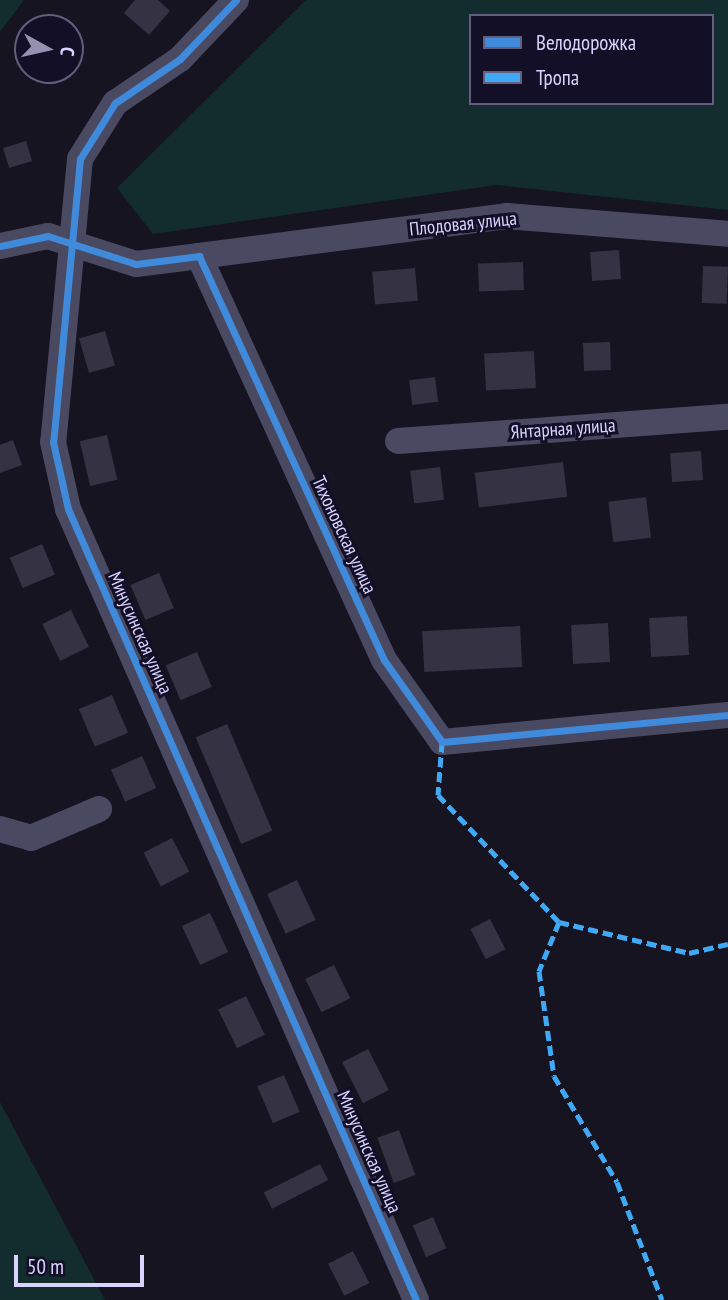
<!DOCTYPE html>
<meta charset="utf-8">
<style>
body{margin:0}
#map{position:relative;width:728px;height:1300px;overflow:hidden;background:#161421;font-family:"PT Sans Narrow",sans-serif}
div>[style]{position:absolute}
.green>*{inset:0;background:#132c2d}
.building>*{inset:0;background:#343243;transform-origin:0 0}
.minor>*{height:26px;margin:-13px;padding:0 13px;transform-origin:13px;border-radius:13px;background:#4a4962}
.quiet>*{height:5px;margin-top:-2.5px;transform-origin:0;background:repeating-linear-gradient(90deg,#3fa9f5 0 10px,transparent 0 15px)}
.cycleway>*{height:7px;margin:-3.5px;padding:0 3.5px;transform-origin:3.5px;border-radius:3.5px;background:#408adc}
span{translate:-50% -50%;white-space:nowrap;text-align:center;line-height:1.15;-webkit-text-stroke:6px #130f26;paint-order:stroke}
.street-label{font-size:19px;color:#d9d4ff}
.legend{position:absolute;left:469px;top:14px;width:245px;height:91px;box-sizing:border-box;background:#130f26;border:2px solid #625e7d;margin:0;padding:9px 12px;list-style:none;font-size:21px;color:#d9d4ff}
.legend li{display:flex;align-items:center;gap:14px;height:35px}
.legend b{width:35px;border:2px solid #625e7d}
.north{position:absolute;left:14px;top:14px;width:70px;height:70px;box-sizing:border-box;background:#130f26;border:2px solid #625e7d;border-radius:50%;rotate:98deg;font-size:19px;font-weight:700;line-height:28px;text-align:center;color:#d9d4ff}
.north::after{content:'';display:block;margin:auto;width:24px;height:32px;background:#9591b1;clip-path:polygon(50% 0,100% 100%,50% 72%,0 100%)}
.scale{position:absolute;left:14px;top:1255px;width:130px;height:32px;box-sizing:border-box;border:4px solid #d9d4ff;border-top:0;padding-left:9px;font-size:21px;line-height:24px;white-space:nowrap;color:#d9d4ff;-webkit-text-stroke:5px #130f26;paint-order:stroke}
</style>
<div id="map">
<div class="green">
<div style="clip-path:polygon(0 0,24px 0,0 32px)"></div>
<div style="clip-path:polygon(evenodd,306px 0,728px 0,728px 210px,497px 185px,153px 234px,117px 188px,306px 0,471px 16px,712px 16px,712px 103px,471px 103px,471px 16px)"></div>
<div style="clip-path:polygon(0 1102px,105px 1300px,0 1300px)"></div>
</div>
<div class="building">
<div style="clip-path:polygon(135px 0,158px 0,170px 11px,149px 35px,124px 13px)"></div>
<div style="left:26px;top:141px;width:21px;height:24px;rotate:73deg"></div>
<div style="left:619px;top:250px;width:29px;height:29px;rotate:86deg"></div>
<div style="left:523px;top:262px;width:28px;height:45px;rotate:88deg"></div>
<div style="left:703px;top:266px;width:25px;height:37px;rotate:2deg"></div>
<div style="left:415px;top:268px;width:33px;height:43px;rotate:85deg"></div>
<div style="left:105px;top:331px;width:36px;height:27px;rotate:74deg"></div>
<div style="left:610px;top:342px;width:28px;height:27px;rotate:88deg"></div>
<div style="left:534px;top:351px;width:37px;height:50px;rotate:87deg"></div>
<div style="left:435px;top:377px;width:25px;height:26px;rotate:83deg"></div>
<div style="left:107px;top:435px;width:46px;height:28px;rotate:77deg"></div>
<div style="clip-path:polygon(13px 440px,22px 465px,0 473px,0 445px)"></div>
<div style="left:701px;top:451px;width:29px;height:31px;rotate:86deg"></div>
<div style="left:563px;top:462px;width:35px;height:89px;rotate:83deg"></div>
<div style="left:440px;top:467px;width:33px;height:30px;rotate:83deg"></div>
<div style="left:646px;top:497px;width:41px;height:38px;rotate:83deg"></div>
<div style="left:42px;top:544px;width:33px;height:35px;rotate:67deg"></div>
<div style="left:159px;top:573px;width:38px;height:31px;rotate:67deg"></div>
<div style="left:71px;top:610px;width:41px;height:32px;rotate:64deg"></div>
<div style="left:687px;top:616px;width:39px;height:38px;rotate:87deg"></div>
<div style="left:608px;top:623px;width:39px;height:37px;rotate:87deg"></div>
<div style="left:520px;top:626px;width:41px;height:98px;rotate:87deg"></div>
<div style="left:197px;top:652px;width:38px;height:34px;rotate:67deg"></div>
<div style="left:112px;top:695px;width:41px;height:36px;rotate:67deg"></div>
<div style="left:227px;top:724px;width:116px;height:34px;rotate:67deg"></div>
<div style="left:142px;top:756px;width:35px;height:34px;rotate:66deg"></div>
<div style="left:172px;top:838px;width:38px;height:32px;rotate:63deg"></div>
<div style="left:297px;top:880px;width:44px;height:33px;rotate:65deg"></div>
<div style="left:210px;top:913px;width:43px;height:31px;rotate:65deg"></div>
<div style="left:490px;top:919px;width:34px;height:22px;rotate:63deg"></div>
<div style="left:334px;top:965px;width:37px;height:32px;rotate:64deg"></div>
<div style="left:246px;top:996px;width:43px;height:31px;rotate:64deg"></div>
<div style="left:368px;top:1049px;width:46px;height:29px;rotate:63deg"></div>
<div style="left:284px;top:1075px;width:40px;height:29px;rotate:67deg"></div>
<div style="left:399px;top:1130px;width:48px;height:23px;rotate:70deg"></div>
<div style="left:320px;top:1164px;width:18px;height:63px;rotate:63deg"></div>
<div style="left:433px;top:1217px;width:34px;height:22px;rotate:67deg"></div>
<div style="left:353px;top:1251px;width:36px;height:28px;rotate:63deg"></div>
</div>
<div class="minor">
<div style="left:236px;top:0;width:81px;rotate:133.5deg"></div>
<div style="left:180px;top:59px;width:78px;rotate:145.9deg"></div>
<div style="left:115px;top:103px;width:66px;rotate:122deg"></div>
<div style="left:80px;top:159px;width:284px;rotate:95.4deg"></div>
<div style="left:53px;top:442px;width:69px;rotate:77.4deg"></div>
<div style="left:68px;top:509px;width:864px;rotate:66.25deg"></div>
<div style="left:0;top:246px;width:49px;rotate:-11.8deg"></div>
<div style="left:48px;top:236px;width:92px;rotate:17.7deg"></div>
<div style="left:136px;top:264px;width:64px;rotate:-7.2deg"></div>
<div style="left:199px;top:256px;width:444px;rotate:65.4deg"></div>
<div style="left:384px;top:660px;width:100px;rotate:54.7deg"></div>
<div style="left:442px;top:742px;width:287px;rotate:-5.4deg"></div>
<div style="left:199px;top:256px;width:310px;rotate:-7.4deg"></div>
<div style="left:506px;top:216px;width:223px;rotate:4.6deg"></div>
<div style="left:398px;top:441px;width:331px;rotate:-4.2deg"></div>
<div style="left:0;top:829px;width:32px;rotate:16deg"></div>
<div style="left:31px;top:838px;width:74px;rotate:-23.1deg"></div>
</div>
<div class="quiet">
<div style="left:442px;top:742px;width:53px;rotate:94.3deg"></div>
<div style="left:438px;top:795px;width:175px;rotate:46.4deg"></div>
<div style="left:559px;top:922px;width:134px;rotate:13.4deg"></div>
<div style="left:689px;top:953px;width:40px;rotate:-13deg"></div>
<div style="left:559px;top:922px;width:53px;rotate:112.2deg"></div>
<div style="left:539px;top:971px;width:106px;rotate:81.9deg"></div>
<div style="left:554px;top:1076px;width:123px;rotate:59.3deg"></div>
<div style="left:617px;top:1182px;width:126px;rotate:69.1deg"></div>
</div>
<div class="cycleway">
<div style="left:236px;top:0;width:81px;rotate:133.5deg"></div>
<div style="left:180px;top:59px;width:78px;rotate:145.9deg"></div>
<div style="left:115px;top:103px;width:66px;rotate:122deg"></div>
<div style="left:80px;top:159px;width:284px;rotate:95.4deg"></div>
<div style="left:53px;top:442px;width:69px;rotate:77.4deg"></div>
<div style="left:68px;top:509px;width:864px;rotate:66.25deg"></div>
<div style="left:0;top:246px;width:49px;rotate:-11.8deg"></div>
<div style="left:48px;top:236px;width:92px;rotate:17.7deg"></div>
<div style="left:136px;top:264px;width:64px;rotate:-7.2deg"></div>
<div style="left:199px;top:256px;width:444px;rotate:65.4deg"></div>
<div style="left:384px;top:660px;width:100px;rotate:54.7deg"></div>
<div style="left:442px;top:742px;width:287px;rotate:-5.4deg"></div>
</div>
<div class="street-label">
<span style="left:463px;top:224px;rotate:-6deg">Плодовая улица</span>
<span style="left:563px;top:429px;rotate:-4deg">Янтарная улица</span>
<span style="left:344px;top:535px;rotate:65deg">Тихоновская улица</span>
<span style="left:140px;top:633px;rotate:66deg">Минусинская улица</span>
<span style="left:369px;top:1152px;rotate:66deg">Минусинская улица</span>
</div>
<ul class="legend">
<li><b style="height:9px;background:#408adc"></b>Велодорожка</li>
<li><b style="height:9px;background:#3fa9f5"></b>Тропа</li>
</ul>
<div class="north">С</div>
<div class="scale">50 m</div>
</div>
